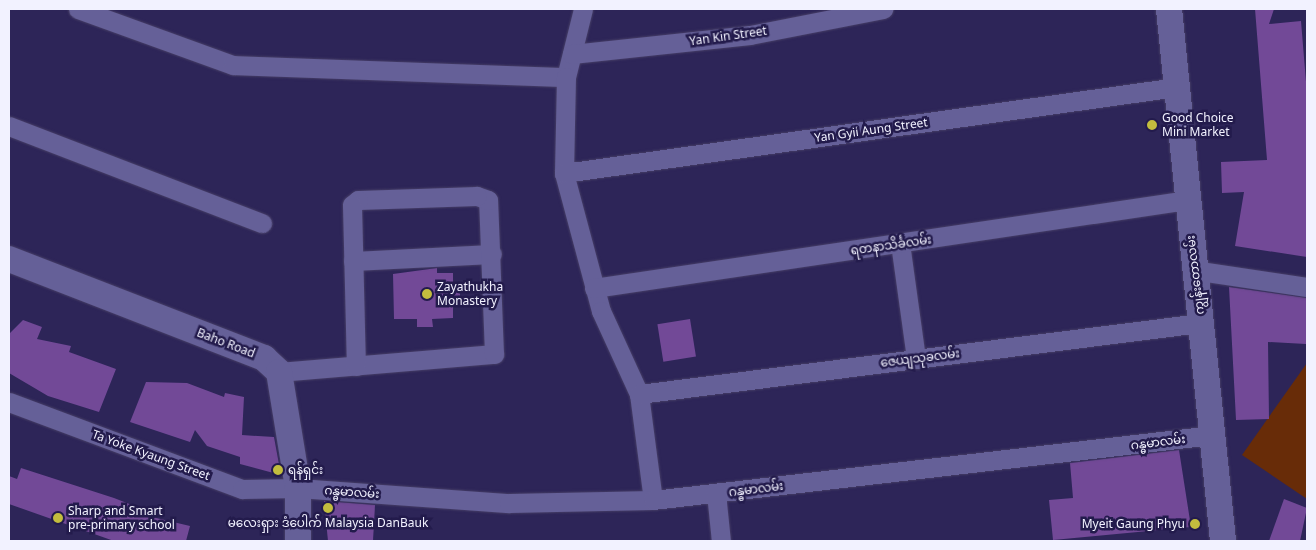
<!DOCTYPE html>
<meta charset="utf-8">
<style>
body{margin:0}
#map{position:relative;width:1316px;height:550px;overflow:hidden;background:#2d2558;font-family:"Noto Sans","Noto Sans Myanmar",sans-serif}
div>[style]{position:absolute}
.green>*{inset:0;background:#682c08}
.building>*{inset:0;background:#724997;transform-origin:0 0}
.roads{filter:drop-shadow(0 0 1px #463e66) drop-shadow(0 0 1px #463e66)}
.street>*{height:19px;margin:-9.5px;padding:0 9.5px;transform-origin:9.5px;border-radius:9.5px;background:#656098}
.secondary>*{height:26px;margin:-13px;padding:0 13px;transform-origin:13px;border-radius:13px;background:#656098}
.dots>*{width:14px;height:14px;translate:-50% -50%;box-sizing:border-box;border:2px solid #231b4c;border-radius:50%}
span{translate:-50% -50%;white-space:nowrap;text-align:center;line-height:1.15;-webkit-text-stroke:5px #231b4c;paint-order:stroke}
.street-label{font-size:12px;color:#f2f2ff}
.poi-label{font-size:12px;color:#f2f2ff}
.left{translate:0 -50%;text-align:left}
.right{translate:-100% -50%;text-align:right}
.frame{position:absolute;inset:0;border:10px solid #f2f2ff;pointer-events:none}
</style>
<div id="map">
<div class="green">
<div style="clip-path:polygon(1307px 363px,1307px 499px,1242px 455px)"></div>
</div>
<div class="building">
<div style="clip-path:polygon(1255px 9px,1274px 9px,1269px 24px,1301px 21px,1307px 94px,1307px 257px,1235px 246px,1244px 192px,1222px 193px,1221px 162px,1267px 160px)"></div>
<div style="clip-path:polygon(437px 268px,437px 273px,453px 273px,453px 284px,460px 284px,460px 304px,453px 304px,453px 318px,432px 319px,433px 327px,417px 327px,417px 319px,394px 319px,393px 274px)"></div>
<div style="clip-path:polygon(1229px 287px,1307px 298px,1306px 344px,1268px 342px,1269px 419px,1236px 420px)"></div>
<div style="left:690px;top:319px;width:38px;height:33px;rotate:81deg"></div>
<div style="clip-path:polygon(23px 320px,42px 327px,37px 339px,71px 346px,69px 352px,116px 369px,99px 412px,48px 396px,9px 373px,9px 334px)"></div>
<div style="clip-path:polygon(146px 382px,187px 383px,224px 397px,225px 393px,244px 397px,242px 435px,274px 437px,281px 475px,240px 464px,240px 457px,207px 446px,195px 430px,190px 442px,130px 422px)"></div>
<div style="clip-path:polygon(1179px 450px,1191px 527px,1053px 540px,1049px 500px,1073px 498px,1070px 463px)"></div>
<div style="clip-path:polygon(21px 468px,114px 498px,132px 505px,131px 512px,190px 526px,186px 541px,114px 541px,9px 504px,9px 476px,17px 479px)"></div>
<div style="clip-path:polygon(1284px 499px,1307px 508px,1300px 541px,1269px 541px)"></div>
<div style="clip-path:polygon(324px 501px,375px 505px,373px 541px,328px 541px)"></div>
</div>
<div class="roads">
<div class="street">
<div style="left:78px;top:9px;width:165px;rotate:19.9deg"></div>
<div style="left:233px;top:65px;width:333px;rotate:2.1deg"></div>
<div style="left:583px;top:9px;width:70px;rotate:104deg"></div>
<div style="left:566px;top:77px;width:96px;rotate:91.2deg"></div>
<div style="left:564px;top:173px;width:143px;rotate:75deg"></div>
<div style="left:601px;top:311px;width:91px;rotate:65.4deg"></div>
<div style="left:639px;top:394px;width:107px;rotate:82.5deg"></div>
<div style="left:572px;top:54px;width:179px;rotate:-6.1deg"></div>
<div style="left:750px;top:35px;width:136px;rotate:-11.1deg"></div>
<div style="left:9px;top:126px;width:271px;rotate:21deg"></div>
<div style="left:564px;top:173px;width:619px;rotate:-7.99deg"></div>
<div style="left:900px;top:243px;width:117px;rotate:82.1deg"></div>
<div style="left:353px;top:261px;width:139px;rotate:-2.9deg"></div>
<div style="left:1193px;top:270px;width:115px;rotate:8.5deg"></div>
<div style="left:594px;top:288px;width:599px;rotate:-8.44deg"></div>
<div style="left:279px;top:372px;width:216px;rotate:-4.8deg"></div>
<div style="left:494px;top:354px;width:154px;rotate:-92.2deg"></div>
<div style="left:488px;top:200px;width:12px;rotate:-160deg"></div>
<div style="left:477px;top:196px;width:119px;rotate:178.1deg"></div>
<div style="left:358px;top:200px;width:8px;rotate:140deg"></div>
<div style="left:352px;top:205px;width:161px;rotate:88.6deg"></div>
<div style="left:639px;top:394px;width:565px;rotate:-7.21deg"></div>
<div style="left:9px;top:402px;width:249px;rotate:20.5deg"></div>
<div style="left:242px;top:489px;width:56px;rotate:-1deg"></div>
<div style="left:298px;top:488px;width:212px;rotate:4.1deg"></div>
<div style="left:509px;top:503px;width:144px;rotate:-1.2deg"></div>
<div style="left:653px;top:500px;width:563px;rotate:-6.63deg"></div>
<div style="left:716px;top:493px;width:48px;rotate:84.1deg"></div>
</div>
<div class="secondary">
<div style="left:1169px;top:9px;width:535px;rotate:84.2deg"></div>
<div style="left:9px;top:259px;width:274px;rotate:21.2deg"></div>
<div style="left:264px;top:358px;width:21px;rotate:43deg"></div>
<div style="left:279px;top:372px;width:118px;rotate:80.7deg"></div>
<div style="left:298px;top:488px;width:53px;rotate:90deg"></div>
</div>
</div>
<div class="dots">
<div style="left:1152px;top:125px;background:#c3bd3e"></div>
<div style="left:427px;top:294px;background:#c3bd3e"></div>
<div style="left:278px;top:470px;background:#c3bd3e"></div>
<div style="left:328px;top:508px;background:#c3bd3e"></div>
<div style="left:58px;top:518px;background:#c3bd3e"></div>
<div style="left:1195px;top:524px;background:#c3bd3e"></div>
</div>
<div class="street-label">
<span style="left:728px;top:36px;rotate:-8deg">Yan Kin Street</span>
<span style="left:871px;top:130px;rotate:-8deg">Yan Gyii Aung Street</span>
<span style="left:891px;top:245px;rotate:-8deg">ရတနာသိင်္ခလမ်း</span>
<span style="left:1195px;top:275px;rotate:-97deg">ကျွန်းတောလမ်း</span>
<span style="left:226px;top:343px;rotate:21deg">Baho Road</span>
<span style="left:920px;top:358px;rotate:-7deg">ဇေယျသုခလမ်း</span>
<span style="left:1158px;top:442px;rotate:-7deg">ဂန္ဓမာလမ်း</span>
<span style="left:151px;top:455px;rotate:20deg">Ta Yoke Kyaung Street</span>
<span style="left:756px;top:489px;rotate:-7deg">ဂန္ဓမာလမ်း</span>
<span style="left:352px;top:492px;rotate:4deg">ဂန္ဓမာလမ်း</span>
</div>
<div class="poi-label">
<span class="left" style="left:1162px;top:125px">Good Choice<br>Mini Market</span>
<span class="left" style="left:437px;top:294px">Zayathukha<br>Monastery</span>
<span class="left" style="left:288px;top:470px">ရန်ရှင်း</span>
<span class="left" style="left:68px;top:518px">Sharp and Smart<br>pre-primary school</span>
<span style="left:328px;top:523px">မလေးရှား ဒံပေါက် Malaysia DanBauk</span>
<span class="right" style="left:1185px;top:524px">Myeit Gaung Phyu</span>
</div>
<div class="frame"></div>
</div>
